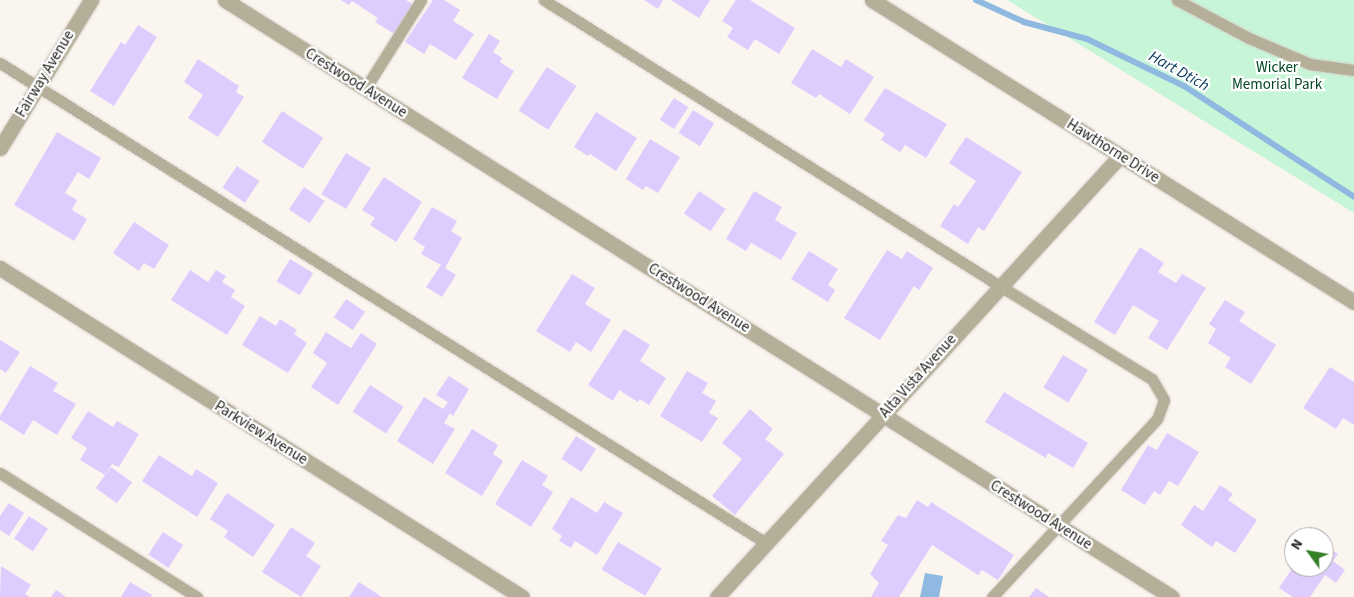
<!DOCTYPE html>
<style>
body{margin:0}
#map{position:relative;width:1354px;height:597px;overflow:hidden;background:#fbf5ef;font-family:"Source Sans 3",sans-serif}
div>[style]{position:absolute}
.green>*{inset:0;background:#c7f5d7}
.water>*{inset:0;background:#8fb9e0}
.stream>*{height:6px;margin:-3px;padding:0 3px;transform-origin:3px;border-radius:3px;background:#8fb9e0}
.building>*{inset:0;background:#deccff;transform-origin:0 0}
.roads{filter:drop-shadow(0 0 1px #d4cfca) drop-shadow(0 0 1px #d4cfca)}
.service>*{height:11px;margin:-5.5px;padding:0 5.5px;transform-origin:5.5px;border-radius:5.5px;background:#b5af99}
.minor>*{height:15px;margin:-7.5px;padding:0 7.5px;transform-origin:7.5px;border-radius:7.5px;background:#b5af99}
span{translate:-50% -50%;white-space:nowrap;text-align:center;line-height:1.15;-webkit-text-stroke:4.5px #fff;paint-order:stroke}
.park-label{font-size:15px;color:#034526}
.street-label{font-size:15px;color:#252321}
.water-label{font-size:16px;color:#07395e;font-style:italic}
.north{position:absolute;left:1284px;top:527px;width:50px;height:50px;box-sizing:border-box;background:#fff;border:1px solid #a8a7a6;border-radius:50%;rotate:302deg;font-size:14px;font-weight:700;line-height:20px;text-align:center;color:#252321}
.north::after{content:'';display:block;margin:auto;width:18px;height:22px;background:#368027;clip-path:polygon(50% 0,100% 100%,50% 72%,0 100%)}
</style>
<div id="map">
<div class="green">
<div style="clip-path:polygon(1007px 0,1354px 0,1354px 213px)"></div>
</div>
<div class="water">
<div style="clip-path:polygon(925px 573px,943px 576px,939px 597px,920px 597px)"></div>
</div>
<div class="stream">
<div style="left:976px;top:0;width:53px;rotate:24.6deg"></div>
<div style="left:1024px;top:22px;width:65px;rotate:15.1deg"></div>
<div style="left:1087px;top:39px;width:108px;rotate:25.9deg"></div>
<div style="left:1184px;top:86px;width:203px;rotate:33.1deg"></div>
</div>
<div class="building">
<div style="clip-path:polygon(341px 0,406px 0,415px 6px,396px 35px,375px 22px,378px 18px,352px 1px,349px 5px)"></div>
<div style="clip-path:polygon(433px 0,444px 0,460px 10px,453px 21px,474px 34px,456px 60px,430px 44px,424px 54px,405px 42px)"></div>
<div style="clip-path:polygon(644px 0,663px 0,658px 9px)"></div>
<div style="clip-path:polygon(671px 0,710px 0,699px 18px)"></div>
<div style="clip-path:polygon(736px 0,750px 0,795px 28px,779px 54px,755px 39px,748px 50px,727px 37px,733px 28px,722px 21px)"></div>
<div style="clip-path:polygon(138px 25px,157px 37px,114px 106px,90px 91px,121px 42px,125px 45px)"></div>
<div style="clip-path:polygon(489px 34px,500px 41px,493px 52px,502px 58px,500px 62px,514px 71px,497px 99px,462px 78px)"></div>
<div style="clip-path:polygon(812px 49px,841px 67px,846px 59px,874px 77px,850px 114px,819px 94px,816px 98px,791px 83px)"></div>
<div style="clip-path:polygon(198px 59px,239px 86px,236px 92px,244px 97px,218px 137px,188px 118px,203px 95px,184px 82px)"></div>
<div style="left:547px;top:67px;width:35px;height:52px;rotate:33deg"></div>
<div style="clip-path:polygon(885px 88px,947px 124px,926px 158px,905px 145px,900px 152px,881px 140px,885px 134px,864px 120px)"></div>
<div style="left:674px;top:98px;width:17px;height:26px;rotate:33deg"></div>
<div style="left:693px;top:110px;width:25px;height:27px;rotate:32deg"></div>
<div style="left:282px;top:111px;width:49px;height:37px;rotate:33deg"></div>
<div style="clip-path:polygon(596px 112px,637px 138px,616px 171px,590px 154px,588px 156px,574px 147px)"></div>
<div style="clip-path:polygon(57px 132px,101px 158px,89px 179px,78px 172px,65px 193px,77px 200px,72px 210px,87px 219px,74px 241px,14px 205px)"></div>
<div style="clip-path:polygon(966px 137px,1022px 172px,984px 231px,978px 227px,968px 244px,940px 226px,954px 204px,958px 207px,976px 181px,949px 163px)"></div>
<div style="clip-path:polygon(650px 139px,680px 157px,658px 193px,646px 186px,643px 190px,626px 179px)"></div>
<div style="left:346px;top:153px;width:29px;height:48px;rotate:31deg"></div>
<div style="left:237px;top:166px;width:27px;height:26px;rotate:34deg"></div>
<div style="clip-path:polygon(384px 177px,422px 202px,396px 242px,370px 225px,375px 218px,362px 210px)"></div>
<div style="left:304px;top:187px;width:25px;height:27px;rotate:34deg"></div>
<div style="left:699px;top:191px;width:32px;height:27px;rotate:34deg"></div>
<div style="clip-path:polygon(754px 191px,782px 207px,775px 220px,797px 233px,781px 260px,751px 243px,746px 251px,726px 239px)"></div>
<div style="clip-path:polygon(432px 207px,457px 221px,451px 231px,462px 238px,445px 268px,456px 275px,442px 297px,426px 287px,441px 265px,421px 254px,425px 247px,413px 239px)"></div>
<div style="clip-path:polygon(134px 222px,169px 245px,154px 269px,144px 263px,139px 271px,113px 253px)"></div>
<div style="clip-path:polygon(1140px 247px,1164px 263px,1158px 272px,1176px 283px,1182px 274px,1206px 288px,1167px 350px,1148px 338px,1159px 321px,1133px 305px,1115px 335px,1094px 322px)"></div>
<div style="clip-path:polygon(887px 250px,902px 259px,907px 251px,933px 268px,919px 290px,914px 286px,880px 340px,844px 318px)"></div>
<div style="clip-path:polygon(809px 251px,838px 269px,828px 285px,835px 290px,828px 302px,791px 279px)"></div>
<div style="left:290px;top:259px;width:27px;height:26px;rotate:31deg"></div>
<div style="clip-path:polygon(190px 270px,208px 282px,216px 270px,226px 276px,222px 282px,235px 290px,231px 297px,245px 306px,227px 335px,171px 300px)"></div>
<div style="clip-path:polygon(572px 274px,595px 288px,585px 304px,611px 320px,591px 352px,576px 342px,570px 352px,536px 331px)"></div>
<div style="left:346px;top:299px;width:23px;height:22px;rotate:34deg"></div>
<div style="clip-path:polygon(1225px 300px,1245px 312px,1239px 321px,1276px 345px,1251px 384px,1225px 367px,1231px 358px,1208px 343px,1216px 329px,1209px 324px)"></div>
<div style="clip-path:polygon(260px 316px,276px 326px,280px 319px,297px 330px,294px 334px,307px 343px,288px 373px,242px 345px)"></div>
<div style="clip-path:polygon(624px 329px,650px 345px,640px 361px,666px 378px,649px 405px,640px 399px,638px 402px,619px 390px,613px 401px,588px 385px)"></div>
<div style="clip-path:polygon(326px 332px,351px 348px,361px 333px,377px 344px,338px 405px,311px 387px,327px 363px,313px 353px)"></div>
<div style="clip-path:polygon(0 340px,20px 352px,6px 373px,0 369px)"></div>
<div style="left:1063px;top:355px;width:29px;height:38px;rotate:31deg"></div>
<div style="clip-path:polygon(30px 366px,58px 383px,53px 391px,76px 404px,57px 435px,33px 420px,24px 435px,0 420px,0 416px)"></div>
<div style="clip-path:polygon(1330px 367px,1354px 382px,1354px 425px,1343px 418px,1336px 429px,1303px 408px)"></div>
<div style="clip-path:polygon(687px 371px,708px 383px,702px 393px,716px 401px,709px 413px,718px 418px,702px 442px,660px 416px)"></div>
<div style="clip-path:polygon(449px 376px,469px 389px,453px 416px,450px 413px,444px 423px,455px 429px,433px 464px,397px 441px,424px 397px,443px 409px,448px 402px,436px 395px)"></div>
<div style="left:370px;top:385px;width:40px;height:32px;rotate:33deg"></div>
<div style="clip-path:polygon(1004px 392px,1088px 443px,1073px 468px,1048px 453px,1046px 458px,985px 422px)"></div>
<div style="clip-path:polygon(750px 409px,773px 429px,765px 439px,784px 454px,735px 515px,712px 496px,742px 459px,722px 443px)"></div>
<div style="clip-path:polygon(88px 411px,113px 427px,117px 421px,139px 434px,119px 467px,112px 464px,105px 475px,80px 460px,87px 448px,71px 438px)"></div>
<div style="clip-path:polygon(472px 429px,498px 445px,493px 454px,503px 461px,482px 496px,445px 473px)"></div>
<div style="clip-path:polygon(1167px 433px,1199px 452px,1178px 486px,1169px 481px,1160px 495px,1154px 491px,1145px 505px,1121px 490px,1148px 445px,1157px 450px)"></div>
<div style="left:576px;top:436px;width:24px;height:27px;rotate:33deg"></div>
<div style="clip-path:polygon(159px 455px,192px 476px,196px 469px,218px 483px,197px 517px,142px 481px)"></div>
<div style="clip-path:polygon(522px 460px,548px 476px,542px 485px,553px 492px,531px 527px,495px 504px)"></div>
<div style="left:111px;top:467px;width:26px;height:26px;rotate:36deg"></div>
<div style="clip-path:polygon(1220px 485px,1233px 494px,1228px 500px,1257px 520px,1235px 553px,1216px 541px,1212px 547px,1181px 525px,1194px 505px,1203px 511px)"></div>
<div style="clip-path:polygon(227px 493px,275px 525px,253px 557px,224px 537px,228px 531px,210px 519px)"></div>
<div style="clip-path:polygon(571px 497px,597px 513px,604px 502px,623px 513px,597px 555px,575px 541px,571px 548px,559px 541px,562px 536px,552px 529px)"></div>
<div style="clip-path:polygon(917px 500px,928px 507px,931px 502px,1014px 555px,998px 580px,982px 570px,978px 575px,932px 545px,899px 597px,871px 597px,879px 583px,870px 574px,888px 545px,881px 541px,898px 515px,906px 518px)"></div>
<div style="clip-path:polygon(9px 503px,24px 513px,9px 536px,0 530px,0 516px)"></div>
<div style="left:29px;top:516px;width:23px;height:27px;rotate:34deg"></div>
<div style="clip-path:polygon(291px 527px,315px 543px,306px 556px,321px 566px,301px 597px,262px 572px)"></div>
<div style="left:163px;top:532px;width:24px;height:27px;rotate:33deg"></div>
<div style="left:618px;top:542px;width:51px;height:32px;rotate:31deg"></div>
<div style="clip-path:polygon(1324px 545px,1338px 554px,1333px 561px,1345px 570px,1336px 583px,1325px 575px,1310px 597px,1293px 597px,1279px 588px,1293px 567px,1324px 567px)"></div>
<div style="clip-path:polygon(1px 566px,31px 585px,25px 594px,30px 597px,0 597px)"></div>
<div style="clip-path:polygon(130px 582px,152px 595px,151px 597px,121px 597px)"></div>
<div style="clip-path:polygon(359px 582px,382px 597px,349px 597px)"></div>
<div style="clip-path:polygon(1036px 588px,1049px 597px,1029px 597px)"></div>
<div style="clip-path:polygon(56px 590px,66px 597px,51px 597px)"></div>
</div>
<div class="roads">
<div class="service">
<div style="left:544px;top:0;width:538px;rotate:32.1deg"></div>
<div style="left:1000px;top:286px;width:178px;rotate:31.5deg"></div>
<div style="left:1152px;top:379px;width:24px;rotate:60deg"></div>
<div style="left:1164px;top:400px;width:20px;rotate:110deg"></div>
<div style="left:1157px;top:419px;width:243px;rotate:132.8deg"></div>
<div style="left:1177px;top:0;width:81px;rotate:27.8deg"></div>
<div style="left:1249px;top:38px;width:66px;rotate:23.1deg"></div>
<div style="left:1310px;top:64px;width:44px;rotate:7.8deg"></div>
<div style="left:0;top:63px;width:904px;rotate:32.07deg"></div>
<div style="left:365px;top:89px;width:105px;rotate:-57.8deg"></div>
<div style="left:0;top:473px;width:233px;rotate:32.2deg"></div>
</div>
<div class="minor">
<div style="left:225px;top:0;width:1119px;rotate:32.23deg"></div>
<div style="left:872px;top:0;width:569px;rotate:32.07deg"></div>
<div style="left:0;top:148px;width:174px;rotate:-58.4deg"></div>
<div style="left:0;top:268px;width:617px;rotate:32.22deg"></div>
<div style="left:717px;top:597px;width:597px;rotate:-47.58deg"></div>
</div>
</div>
<div class="park-label">
<span style="left:1277px;top:76px">Wicker<br>Memorial Park</span>
</div>
<div class="street-label">
<span style="left:45px;top:74px;rotate:-59deg">Fairway Avenue</span>
<span style="left:356px;top:83px;rotate:32deg">Crestwood Avenue</span>
<span style="left:1113px;top:151px;rotate:32deg">Hawthorne Drive</span>
<span style="left:699px;top:298px;rotate:32deg">Crestwood Avenue</span>
<span style="left:918px;top:376px;rotate:-48deg">Alta Vista Avenue</span>
<span style="left:261px;top:433px;rotate:32deg">Parkview Avenue</span>
<span style="left:1041px;top:515px;rotate:32deg">Crestwood Avenue</span>
</div>
<div class="water-label">
<span style="left:1179px;top:71px;rotate:29deg">Hart Dtich</span>
</div>
<div class="north">N</div>
</div>
